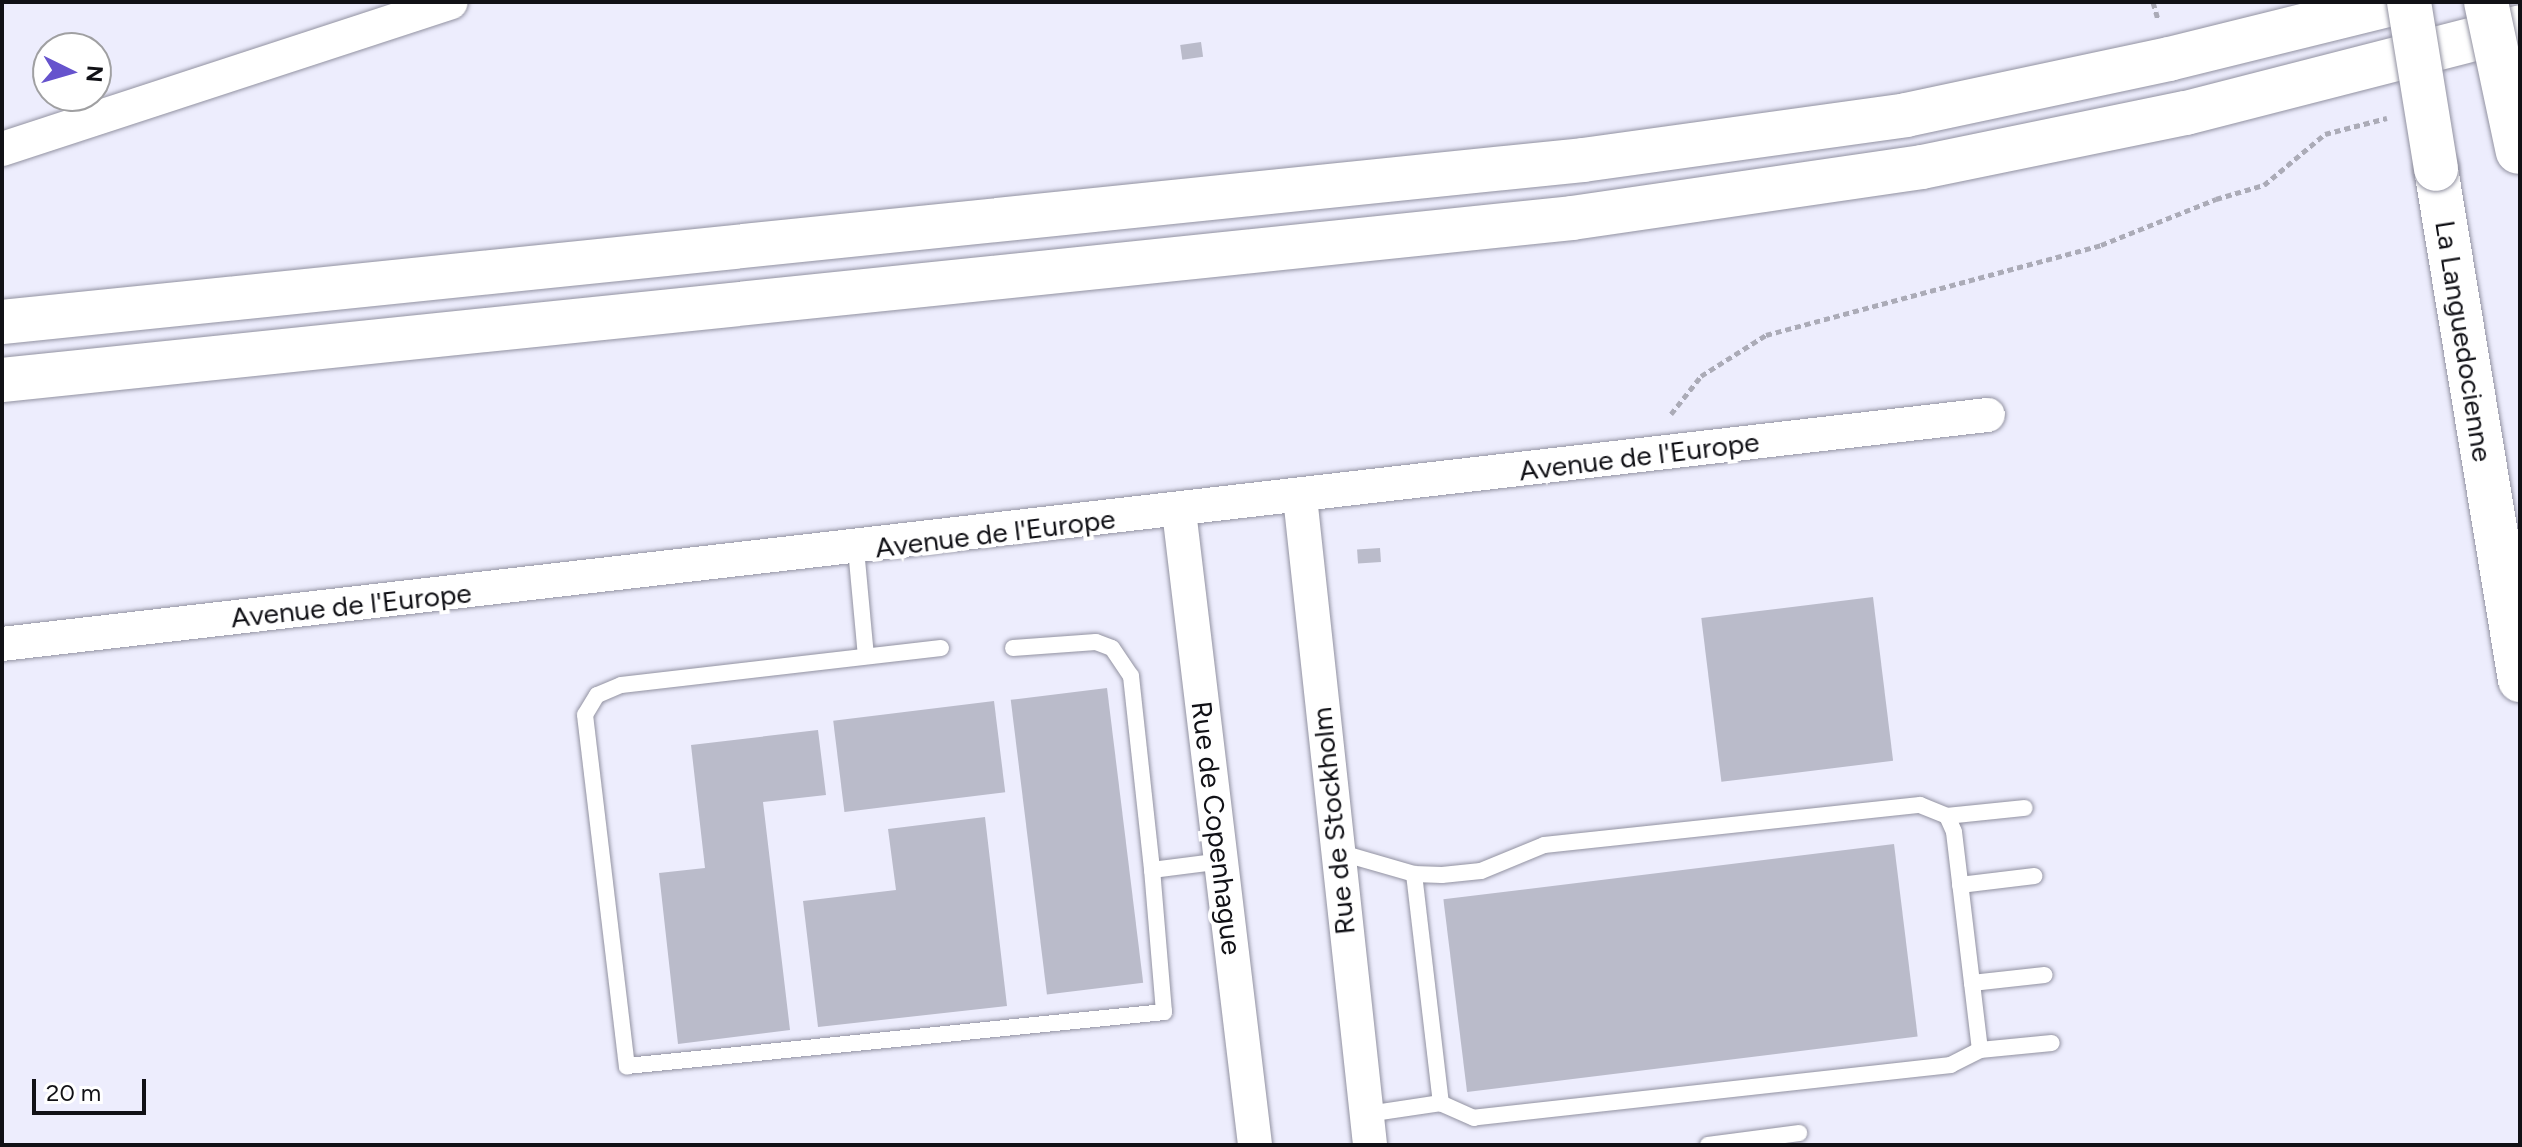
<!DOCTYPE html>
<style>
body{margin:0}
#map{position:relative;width:2522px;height:1147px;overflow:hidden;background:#ededfd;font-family:Figtree,sans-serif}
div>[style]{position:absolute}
.building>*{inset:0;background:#babbca;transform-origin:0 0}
.path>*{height:5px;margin-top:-2.5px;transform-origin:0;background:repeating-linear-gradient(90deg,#ababb7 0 6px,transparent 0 10px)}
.roads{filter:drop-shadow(0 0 2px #9292a1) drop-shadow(0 0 2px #9292a1)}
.service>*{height:16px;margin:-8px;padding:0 8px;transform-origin:8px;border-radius:8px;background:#fff}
.minor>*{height:34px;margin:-17px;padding:0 17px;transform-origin:17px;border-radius:17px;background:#fff}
.primary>*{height:44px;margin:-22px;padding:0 22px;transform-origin:22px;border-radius:22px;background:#fff}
.motorway>*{height:44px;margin:-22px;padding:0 22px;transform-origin:22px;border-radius:22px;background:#fff}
.bridges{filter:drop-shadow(0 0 2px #9292a1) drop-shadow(0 0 2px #9292a1)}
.motorway-bridge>*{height:44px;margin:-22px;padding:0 22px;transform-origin:22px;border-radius:22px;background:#fff}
span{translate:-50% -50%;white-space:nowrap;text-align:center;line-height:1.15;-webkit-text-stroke:8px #fff;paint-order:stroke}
.street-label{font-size:28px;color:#111116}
.frame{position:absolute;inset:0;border:4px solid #111116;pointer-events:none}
.north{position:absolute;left:32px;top:32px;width:80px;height:80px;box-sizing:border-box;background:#fff;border:2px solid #a0a0a2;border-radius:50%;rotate:95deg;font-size:22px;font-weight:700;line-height:32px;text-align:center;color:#111116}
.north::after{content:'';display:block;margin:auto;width:28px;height:36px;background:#6653cd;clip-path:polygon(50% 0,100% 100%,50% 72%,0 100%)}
.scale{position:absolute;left:32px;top:1079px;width:114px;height:36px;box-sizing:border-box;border:4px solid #111116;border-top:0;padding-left:10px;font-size:24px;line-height:28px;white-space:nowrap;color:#111116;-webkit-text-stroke:6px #fff;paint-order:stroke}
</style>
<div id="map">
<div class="building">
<div style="left:1201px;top:42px;width:15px;height:21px;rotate:82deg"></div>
<div style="left:1380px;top:548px;width:14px;height:23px;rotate:86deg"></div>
<div style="left:1873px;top:597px;width:165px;height:173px;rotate:83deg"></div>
<div style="left:1107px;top:688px;width:297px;height:97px;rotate:83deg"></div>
<div style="left:994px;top:701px;width:92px;height:162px;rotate:83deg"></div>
<div style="clip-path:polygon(818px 730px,826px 795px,763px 802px,790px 1030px,678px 1044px,659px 873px,705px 868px,691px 745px)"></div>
<div style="clip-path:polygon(985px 817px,1007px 1006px,818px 1027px,803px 901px,896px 890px,888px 829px)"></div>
<div style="left:1894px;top:844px;width:194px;height:454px;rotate:83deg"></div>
</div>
<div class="path">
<div style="left:2153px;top:2px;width:19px;rotate:74deg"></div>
<div style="left:1671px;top:414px;width:48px;rotate:-51.7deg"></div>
<div style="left:1701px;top:376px;width:77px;rotate:-32.2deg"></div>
<div style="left:1766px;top:335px;width:347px;rotate:-15deg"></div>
<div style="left:2101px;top:245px;width:124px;rotate:-21.8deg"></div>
<div style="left:2216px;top:199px;width:50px;rotate:-16.3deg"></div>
<div style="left:2264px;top:185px;width:80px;rotate:-39.9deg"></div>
<div style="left:2325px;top:134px;width:64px;rotate:-14.5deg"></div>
</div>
<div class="roads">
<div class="service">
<div style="left:856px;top:549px;width:107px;rotate:84.7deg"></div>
<div style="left:941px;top:648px;width:322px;rotate:173.4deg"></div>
<div style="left:621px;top:685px;width:26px;rotate:157deg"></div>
<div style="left:597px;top:695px;width:23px;rotate:121deg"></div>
<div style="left:585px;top:715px;width:354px;rotate:83.2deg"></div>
<div style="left:627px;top:1066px;width:540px;rotate:-5.74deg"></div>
<div style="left:1164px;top:1012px;width:143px;rotate:-94.8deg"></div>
<div style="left:1152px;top:870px;width:71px;rotate:-7.3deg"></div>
<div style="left:1013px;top:648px;width:83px;rotate:-4.1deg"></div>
<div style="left:1096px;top:642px;width:17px;rotate:21deg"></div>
<div style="left:1112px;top:648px;width:34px;rotate:56deg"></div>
<div style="left:1131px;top:676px;width:195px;rotate:83.8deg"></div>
<div style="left:1947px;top:816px;width:78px;rotate:-5.9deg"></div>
<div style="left:1338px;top:852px;width:79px;rotate:16.1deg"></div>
<div style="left:1414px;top:874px;width:28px;rotate:2deg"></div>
<div style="left:1442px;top:875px;width:39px;rotate:-6deg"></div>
<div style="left:1481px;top:871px;width:68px;rotate:-22.4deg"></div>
<div style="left:1544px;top:845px;width:378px;rotate:-6.1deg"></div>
<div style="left:1920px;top:805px;width:29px;rotate:22deg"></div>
<div style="left:1947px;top:816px;width:17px;rotate:66deg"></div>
<div style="left:1954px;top:832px;width:152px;rotate:83.2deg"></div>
<div style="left:1972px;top:983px;width:67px;rotate:83.2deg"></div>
<div style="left:1980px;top:1050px;width:33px;rotate:153deg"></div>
<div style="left:1951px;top:1065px;width:480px;rotate:173.7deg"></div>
<div style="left:1474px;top:1118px;width:36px;rotate:-156deg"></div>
<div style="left:1441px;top:1103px;width:75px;rotate:171.5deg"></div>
<div style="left:1414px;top:874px;width:231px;rotate:83.3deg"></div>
<div style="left:1960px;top:885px;width:75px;rotate:-6.9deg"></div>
<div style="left:1972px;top:983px;width:73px;rotate:-6.3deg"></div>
<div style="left:1980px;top:1050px;width:72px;rotate:-5.6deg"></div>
<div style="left:1708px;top:1145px;width:92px;rotate:-7.5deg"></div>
</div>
<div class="minor">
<div style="left:2px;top:149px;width:472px;rotate:-18.1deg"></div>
<div style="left:1300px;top:497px;width:652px;rotate:83.83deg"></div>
<div style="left:1179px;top:511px;width:639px;rotate:83.16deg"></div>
<div style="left:2px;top:644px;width:1999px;rotate:-6.58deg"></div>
</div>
<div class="primary">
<div style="left:2px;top:322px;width:1589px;rotate:-5.85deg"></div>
<div style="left:1583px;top:160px;width:326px;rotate:-7.9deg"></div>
<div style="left:1906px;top:115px;width:269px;rotate:-12deg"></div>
<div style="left:2169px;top:59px;width:237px;rotate:-13.9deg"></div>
<div style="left:2px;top:380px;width:1578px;rotate:-5.89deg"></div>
<div style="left:1572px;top:218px;width:354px;rotate:-8.3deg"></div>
<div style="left:1922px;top:167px;width:269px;rotate:-11.6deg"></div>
<div style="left:2186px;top:113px;width:345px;rotate:-14.4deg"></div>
</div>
<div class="motorway">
<div style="left:2436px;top:169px;width:518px;rotate:80.67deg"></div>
</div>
</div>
<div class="bridges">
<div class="motorway-bridge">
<div style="left:2409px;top:2px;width:169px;rotate:80.8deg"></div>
<div style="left:2486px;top:2px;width:153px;rotate:78deg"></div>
</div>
</div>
<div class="street-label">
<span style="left:2464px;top:341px;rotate:81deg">La Languedocienne</span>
<span style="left:1639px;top:456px;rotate:-7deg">Avenue de l'Europe</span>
<span style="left:995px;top:533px;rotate:-7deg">Avenue de l'Europe</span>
<span style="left:351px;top:605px;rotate:-6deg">Avenue de l'Europe</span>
<span style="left:1333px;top:821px;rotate:-96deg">Rue de Stockholm</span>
<span style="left:1217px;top:828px;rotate:83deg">Rue de Copenhague</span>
</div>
<div class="frame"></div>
<div class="north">N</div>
<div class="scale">20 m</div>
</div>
